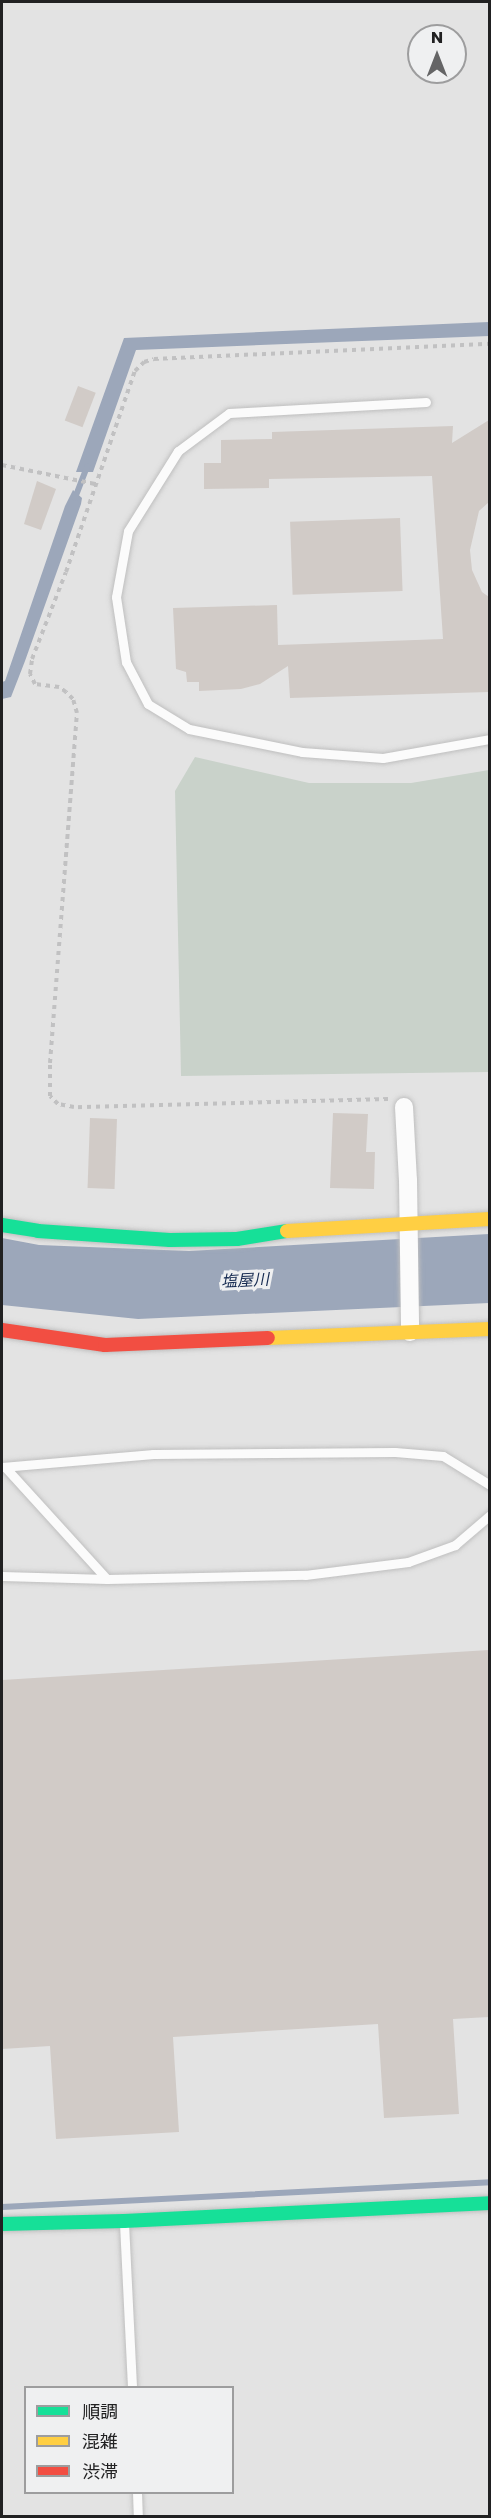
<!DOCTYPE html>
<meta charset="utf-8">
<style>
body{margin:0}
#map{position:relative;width:491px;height:2518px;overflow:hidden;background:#e3e3e3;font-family:Poppins,"Noto Sans JP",sans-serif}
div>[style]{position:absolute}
.green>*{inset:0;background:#c9d2ca}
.water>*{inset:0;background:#9ca7ba}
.stream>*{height:6px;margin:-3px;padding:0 3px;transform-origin:3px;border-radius:3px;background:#9ca7ba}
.building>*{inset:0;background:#d1cbc7;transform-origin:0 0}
.path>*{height:4px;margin-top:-2px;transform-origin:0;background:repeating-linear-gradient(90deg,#c1c1c2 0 4.5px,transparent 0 9px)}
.roads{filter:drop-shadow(0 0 2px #bfbfbf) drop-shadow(0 0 2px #bfbfbf)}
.lane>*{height:9px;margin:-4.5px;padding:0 4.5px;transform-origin:4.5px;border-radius:4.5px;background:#fbfbfb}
.street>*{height:18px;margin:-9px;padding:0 9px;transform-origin:9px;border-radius:9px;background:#fbfbfb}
.fast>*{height:14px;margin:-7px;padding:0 7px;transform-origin:7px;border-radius:7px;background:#16e098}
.slow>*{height:14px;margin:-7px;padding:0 7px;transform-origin:7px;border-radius:7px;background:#ffcf43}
.jam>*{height:14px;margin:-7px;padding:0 7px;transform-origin:7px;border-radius:7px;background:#f24e42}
span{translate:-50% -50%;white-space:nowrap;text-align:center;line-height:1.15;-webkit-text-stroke:6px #eff0f1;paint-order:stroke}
.water-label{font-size:16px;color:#162b51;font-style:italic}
.frame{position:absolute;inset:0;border:3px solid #212122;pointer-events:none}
.legend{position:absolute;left:24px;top:2386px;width:210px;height:108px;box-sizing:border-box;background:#eff0f1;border:2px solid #9d9d9e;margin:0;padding:8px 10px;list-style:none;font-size:18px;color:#212122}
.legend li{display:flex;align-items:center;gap:12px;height:30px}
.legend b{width:30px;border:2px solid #9d9d9e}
.north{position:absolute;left:407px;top:24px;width:60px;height:60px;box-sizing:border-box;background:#eff0f1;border:2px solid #9d9d9e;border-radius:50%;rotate:0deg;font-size:16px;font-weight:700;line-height:24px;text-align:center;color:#212122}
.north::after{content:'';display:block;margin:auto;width:21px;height:27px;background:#656566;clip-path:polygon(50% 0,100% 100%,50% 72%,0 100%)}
</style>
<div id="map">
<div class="green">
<div style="clip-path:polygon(195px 757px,309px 783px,411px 783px,489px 770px,489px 1072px,181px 1076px,175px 791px)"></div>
</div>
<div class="water">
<div style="clip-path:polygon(489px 322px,489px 336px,136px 350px,93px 472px,76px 472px,124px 338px)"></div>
<div style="clip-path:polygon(73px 490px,82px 498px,81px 504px,25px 661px,11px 697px,2px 699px,2px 682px,5px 681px,65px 506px)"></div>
<div style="clip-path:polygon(489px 1234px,489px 1303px,138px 1319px,2px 1305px,2px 1238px,39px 1245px,189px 1251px)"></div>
</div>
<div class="stream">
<div style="left:75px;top:498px;width:34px;rotate:-69deg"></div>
<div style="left:2px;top:2207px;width:489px;rotate:-2.9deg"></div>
</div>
<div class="building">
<div style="left:78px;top:386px;width:19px;height:37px;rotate:21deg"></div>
<div style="clip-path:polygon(489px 420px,489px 502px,479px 511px,470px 550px,472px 570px,482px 592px,489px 597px,489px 692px,290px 698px,288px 666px,260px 684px,241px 689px,199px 691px,199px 682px,187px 682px,186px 672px,176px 669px,173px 608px,277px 605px,278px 645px,443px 639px,432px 476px,269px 479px,269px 488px,204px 489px,204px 463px,221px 463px,221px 440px,272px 439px,272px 432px,453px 426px,452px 443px)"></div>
<div style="clip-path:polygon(37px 481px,56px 489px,41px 530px,24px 524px)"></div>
<div style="left:400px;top:518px;width:73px;height:110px;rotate:88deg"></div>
<div style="clip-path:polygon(333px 1113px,368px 1114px,366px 1152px,375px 1152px,374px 1189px,330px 1188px)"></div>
<div style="left:90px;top:1118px;width:27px;height:70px;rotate:2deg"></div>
<div style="clip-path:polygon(489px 1650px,489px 2017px,453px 2019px,459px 2114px,384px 2118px,378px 2024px,173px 2037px,179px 2132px,56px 2139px,50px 2046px,2px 2049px,2px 1680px)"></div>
</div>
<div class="path">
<div style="left:2px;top:465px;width:95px;rotate:11.5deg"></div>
<div style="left:388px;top:1099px;width:314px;rotate:178.5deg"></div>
<div style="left:74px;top:1107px;width:16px;rotate:-169deg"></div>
<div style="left:58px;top:1104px;width:11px;rotate:-135deg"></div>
<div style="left:50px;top:1096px;width:33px;rotate:-90deg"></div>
<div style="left:50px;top:1063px;width:351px;rotate:-85.6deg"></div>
<div style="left:77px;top:713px;width:15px;rotate:-106deg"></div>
<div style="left:73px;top:699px;width:10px;rotate:-135deg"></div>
<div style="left:66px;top:692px;width:9px;rotate:-144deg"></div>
<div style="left:59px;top:687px;width:24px;rotate:-173deg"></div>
<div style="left:35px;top:684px;width:11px;rotate:-117deg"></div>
<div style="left:30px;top:674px;width:15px;rotate:-82deg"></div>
<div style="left:32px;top:659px;width:93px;rotate:-68.7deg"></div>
<div style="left:66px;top:572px;width:213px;rotate:-71.1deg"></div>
<div style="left:135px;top:371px;width:13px;rotate:-45deg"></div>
<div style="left:144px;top:362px;width:10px;rotate:-17deg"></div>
<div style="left:154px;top:359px;width:336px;rotate:-2.6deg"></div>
</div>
<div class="roads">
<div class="lane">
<div style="left:426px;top:402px;width:197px;rotate:176.8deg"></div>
<div style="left:229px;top:413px;width:64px;rotate:143.3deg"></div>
<div style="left:178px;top:451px;width:94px;rotate:122deg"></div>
<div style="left:128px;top:531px;width:67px;rotate:100.3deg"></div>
<div style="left:116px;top:597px;width:66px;rotate:81.3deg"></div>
<div style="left:126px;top:662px;width:47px;rotate:62.4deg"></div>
<div style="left:148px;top:704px;width:48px;rotate:31.4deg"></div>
<div style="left:189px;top:729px;width:115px;rotate:11.5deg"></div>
<div style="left:302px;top:752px;width:81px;rotate:4.2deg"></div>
<div style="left:383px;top:758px;width:109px;rotate:-10.1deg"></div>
<div style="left:2px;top:1467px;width:152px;rotate:-4.9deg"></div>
<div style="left:153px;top:1454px;width:242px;rotate:-0.5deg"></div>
<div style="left:395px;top:1452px;width:48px;rotate:4.8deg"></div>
<div style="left:443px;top:1456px;width:55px;rotate:31.7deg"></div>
<div style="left:5px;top:1467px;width:151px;rotate:47.7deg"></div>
<div style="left:2px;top:1576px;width:105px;rotate:1.6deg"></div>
<div style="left:107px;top:1579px;width:198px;rotate:-1.2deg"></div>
<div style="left:305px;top:1575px;width:104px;rotate:-7.2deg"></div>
<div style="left:408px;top:1562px;width:50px;rotate:-19.9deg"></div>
<div style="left:455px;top:1545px;width:46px;rotate:-40.6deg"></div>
<div style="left:124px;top:2223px;width:165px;rotate:87.2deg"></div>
<div style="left:137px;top:2492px;width:24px;rotate:88deg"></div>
</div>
<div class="street">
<div style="left:404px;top:1107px;width:73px;rotate:86.9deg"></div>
<div style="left:408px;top:1180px;width:152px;rotate:89.2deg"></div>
</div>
<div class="fast">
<div style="left:2px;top:1225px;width:36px;rotate:9deg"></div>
<div style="left:38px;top:1231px;width:132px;rotate:3.9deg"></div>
<div style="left:170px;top:1240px;width:67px;rotate:-0.9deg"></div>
<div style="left:237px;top:1239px;width:51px;rotate:-9.1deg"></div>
<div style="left:2px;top:2224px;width:122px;rotate:-1.4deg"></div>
<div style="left:124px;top:2221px;width:366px;rotate:-2.8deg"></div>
</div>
<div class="slow">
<div style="left:287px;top:1231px;width:203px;rotate:-3.4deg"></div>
<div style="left:268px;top:1338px;width:222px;rotate:-2.3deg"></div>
</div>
<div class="jam">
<div style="left:2px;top:1330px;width:104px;rotate:8.3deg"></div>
<div style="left:105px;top:1345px;width:163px;rotate:-2.5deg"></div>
</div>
</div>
<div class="water-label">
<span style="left:245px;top:1281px;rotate:-3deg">塩屋川</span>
</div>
<div class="frame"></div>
<ul class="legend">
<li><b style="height:8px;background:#16e098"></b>順調</li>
<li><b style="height:8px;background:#ffcf43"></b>混雑</li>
<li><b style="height:8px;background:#f24e42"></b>渋滞</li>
</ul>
<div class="north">N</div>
</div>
